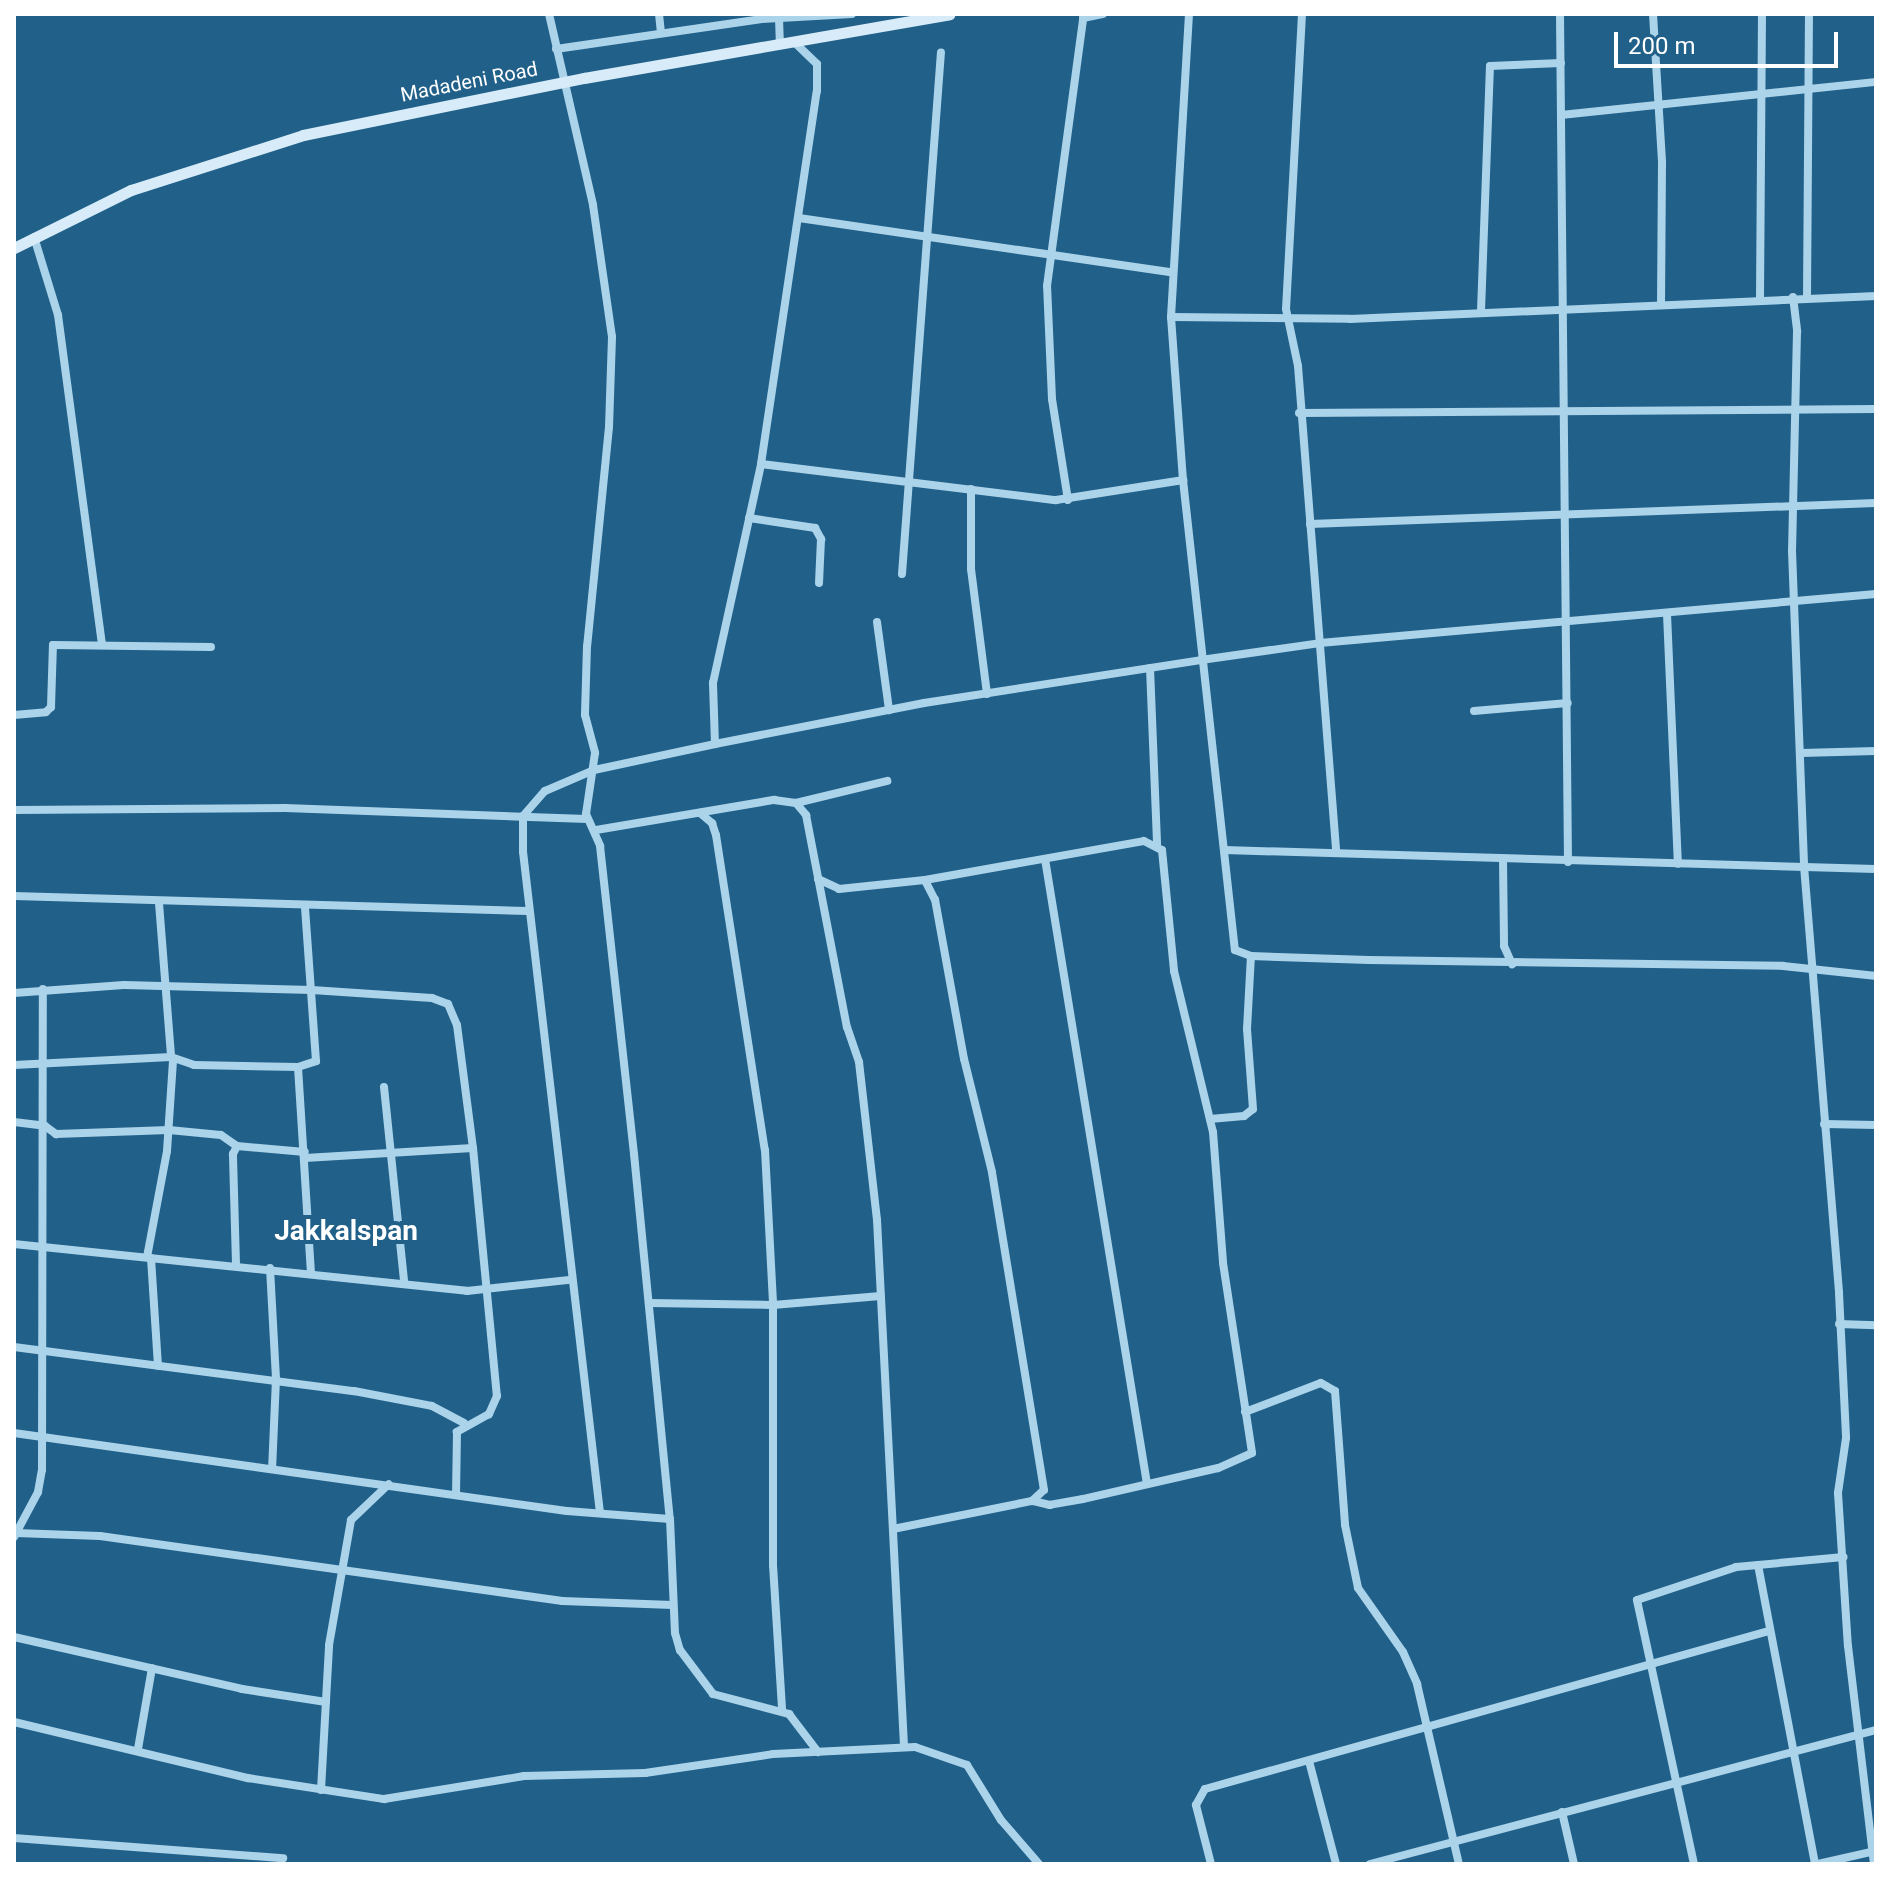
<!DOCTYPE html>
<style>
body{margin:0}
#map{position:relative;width:1890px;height:1878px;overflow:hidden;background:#206089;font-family:Roboto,sans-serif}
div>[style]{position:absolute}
.street>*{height:8px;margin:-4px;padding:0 4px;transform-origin:4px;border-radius:4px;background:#abd3ea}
.secondary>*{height:11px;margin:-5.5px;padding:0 5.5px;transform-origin:5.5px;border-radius:5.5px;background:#d7ebf8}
span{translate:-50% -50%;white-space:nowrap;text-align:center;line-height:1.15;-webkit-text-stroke:8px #206089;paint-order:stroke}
.street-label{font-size:20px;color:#fff}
.district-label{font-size:28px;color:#fff;font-weight:700}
.frame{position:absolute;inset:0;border:16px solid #fff;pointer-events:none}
.scale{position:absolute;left:1614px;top:32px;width:224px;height:36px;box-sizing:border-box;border:4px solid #fff;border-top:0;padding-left:10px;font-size:24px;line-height:28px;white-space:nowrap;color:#fff;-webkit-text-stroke:6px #206089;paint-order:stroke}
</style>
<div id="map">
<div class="street">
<div style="left:549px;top:14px;width:196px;rotate:77deg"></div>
<div style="left:593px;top:205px;width:133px;rotate:81.8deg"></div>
<div style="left:612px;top:337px;width:90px;rotate:91.9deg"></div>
<div style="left:609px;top:427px;width:220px;rotate:95.7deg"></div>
<div style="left:587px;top:646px;width:69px;rotate:91.7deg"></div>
<div style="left:585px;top:715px;width:39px;rotate:75deg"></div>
<div style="left:595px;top:753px;width:62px;rotate:98.4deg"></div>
<div style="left:586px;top:814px;width:35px;rotate:66deg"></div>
<div style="left:600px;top:846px;width:310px;rotate:83.7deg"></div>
<div style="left:634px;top:1154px;width:367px;rotate:84.4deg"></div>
<div style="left:670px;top:1519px;width:114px;rotate:87.5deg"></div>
<div style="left:675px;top:1633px;width:18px;rotate:74deg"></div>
<div style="left:680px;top:1650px;width:55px;rotate:53.1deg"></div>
<div style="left:713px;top:1694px;width:79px;rotate:14.7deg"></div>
<div style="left:789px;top:1714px;width:48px;rotate:52.7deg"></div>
<div style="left:659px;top:14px;width:18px;rotate:84deg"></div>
<div style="left:1189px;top:14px;width:304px;rotate:93.4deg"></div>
<div style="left:1171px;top:317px;width:163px;rotate:85.8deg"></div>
<div style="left:1183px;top:480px;width:473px;rotate:83.7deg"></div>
<div style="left:1235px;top:950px;width:17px;rotate:21deg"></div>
<div style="left:1251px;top:956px;width:118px;rotate:1.9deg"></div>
<div style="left:1369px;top:960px;width:414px;rotate:0.8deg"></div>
<div style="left:1783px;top:966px;width:94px;rotate:6.1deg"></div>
<div style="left:1302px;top:14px;width:295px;rotate:93.1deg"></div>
<div style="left:1286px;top:309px;width:58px;rotate:78.1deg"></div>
<div style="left:1298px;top:366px;width:486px;rotate:85.5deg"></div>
<div style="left:1560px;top:14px;width:848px;rotate:89.46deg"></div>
<div style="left:1653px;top:14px;width:149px;rotate:86.5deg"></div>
<div style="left:1662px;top:163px;width:139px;rotate:90.4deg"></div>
<div style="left:779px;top:18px;width:26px;rotate:88deg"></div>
<div style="left:556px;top:49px;width:208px;rotate:-8.3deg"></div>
<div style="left:762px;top:19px;width:90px;rotate:-3.2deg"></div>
<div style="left:1561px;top:115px;width:317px;rotate:-6deg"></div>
<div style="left:799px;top:218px;width:376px;rotate:8.3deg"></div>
<div style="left:34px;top:237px;width:82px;rotate:72.9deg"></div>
<div style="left:58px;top:315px;width:333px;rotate:82.4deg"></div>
<div style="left:1793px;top:297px;width:35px;rotate:83deg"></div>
<div style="left:1797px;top:332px;width:219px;rotate:91.3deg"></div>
<div style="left:1792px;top:551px;width:315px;rotate:87.8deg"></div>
<div style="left:1804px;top:866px;width:428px;rotate:85.3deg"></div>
<div style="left:1839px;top:1293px;width:145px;rotate:87.2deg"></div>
<div style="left:1846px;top:1438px;width:56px;rotate:98.3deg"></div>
<div style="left:1838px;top:1493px;width:153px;rotate:86.3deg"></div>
<div style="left:1848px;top:1646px;width:220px;rotate:83.2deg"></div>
<div style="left:1807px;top:297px;width:283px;rotate:-89.6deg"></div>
<div style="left:1760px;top:298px;width:284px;rotate:-89.6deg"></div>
<div style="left:1481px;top:311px;width:245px;rotate:-87.9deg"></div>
<div style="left:1490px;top:66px;width:71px;rotate:-2.4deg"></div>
<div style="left:1171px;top:317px;width:179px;rotate:0.6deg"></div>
<div style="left:1350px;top:319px;width:527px;rotate:-2.5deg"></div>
<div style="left:1299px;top:413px;width:577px;rotate:-0.4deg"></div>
<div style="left:761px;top:464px;width:297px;rotate:7deg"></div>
<div style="left:1056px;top:500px;width:129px;rotate:-8.9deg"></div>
<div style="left:971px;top:489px;width:80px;rotate:90deg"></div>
<div style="left:971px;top:569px;width:126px;rotate:82.7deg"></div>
<div style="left:1068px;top:500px;width:102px;rotate:-99deg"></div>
<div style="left:1052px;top:399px;width:113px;rotate:-92.5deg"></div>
<div style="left:1047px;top:286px;width:270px;rotate:-82.3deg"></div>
<div style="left:1083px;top:18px;width:20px;rotate:-11deg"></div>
<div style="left:749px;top:518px;width:67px;rotate:8.6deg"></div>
<div style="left:815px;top:528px;width:13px;rotate:61deg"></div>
<div style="left:821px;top:539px;width:44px;rotate:92.6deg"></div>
<div style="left:1310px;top:524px;width:566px;rotate:-2.12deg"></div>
<div style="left:902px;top:574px;width:523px;rotate:-85.73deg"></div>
<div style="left:1667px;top:614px;width:250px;rotate:87.5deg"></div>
<div style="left:877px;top:622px;width:89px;rotate:82.2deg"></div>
<div style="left:1150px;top:668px;width:176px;rotate:87.7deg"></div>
<div style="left:1474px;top:711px;width:94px;rotate:-4.9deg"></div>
<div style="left:14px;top:715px;width:32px;rotate:-5deg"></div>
<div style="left:46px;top:712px;width:7px;rotate:-45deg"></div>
<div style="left:51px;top:707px;width:62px;rotate:-88.2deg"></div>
<div style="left:53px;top:645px;width:158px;rotate:0.7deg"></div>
<div style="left:715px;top:744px;width:61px;rotate:-91.9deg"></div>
<div style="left:713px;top:683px;width:224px;rotate:-77.6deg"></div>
<div style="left:761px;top:464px;width:377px;rotate:-81.5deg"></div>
<div style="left:817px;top:91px;width:27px;rotate:-90deg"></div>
<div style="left:817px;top:64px;width:32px;rotate:-136deg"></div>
<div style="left:1801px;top:753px;width:75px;rotate:-1.5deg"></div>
<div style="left:796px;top:803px;width:94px;rotate:-13.6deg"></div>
<div style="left:14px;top:810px;width:271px;rotate:-0.4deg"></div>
<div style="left:285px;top:808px;width:302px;rotate:2.1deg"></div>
<div style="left:700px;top:813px;width:16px;rotate:40deg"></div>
<div style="left:712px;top:823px;width:13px;rotate:72deg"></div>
<div style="left:716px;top:835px;width:319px;rotate:81.2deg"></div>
<div style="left:765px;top:1150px;width:155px;rotate:87deg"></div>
<div style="left:773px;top:1305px;width:260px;rotate:90deg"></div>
<div style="left:773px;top:1565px;width:145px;rotate:86.4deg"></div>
<div style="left:596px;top:830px;width:181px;rotate:-9.6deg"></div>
<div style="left:774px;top:800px;width:22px;rotate:8deg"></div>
<div style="left:796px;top:803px;width:16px;rotate:50deg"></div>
<div style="left:806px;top:815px;width:216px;rotate:79.1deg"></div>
<div style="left:847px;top:1027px;width:37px;rotate:71deg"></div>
<div style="left:859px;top:1062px;width:159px;rotate:83.5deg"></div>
<div style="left:877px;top:1220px;width:526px;rotate:87.06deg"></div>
<div style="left:1224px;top:850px;width:652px;rotate:1.67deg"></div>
<div style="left:1045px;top:859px;width:633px;rotate:80.73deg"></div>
<div style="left:1503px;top:860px;width:86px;rotate:89.3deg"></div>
<div style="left:1504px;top:946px;width:20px;rotate:66deg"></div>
<div style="left:818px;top:879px;width:23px;rotate:25deg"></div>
<div style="left:839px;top:889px;width:86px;rotate:-6deg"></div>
<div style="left:925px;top:880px;width:222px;rotate:-10.1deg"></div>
<div style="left:1144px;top:841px;width:20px;rotate:27deg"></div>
<div style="left:1162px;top:850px;width:122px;rotate:84.3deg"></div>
<div style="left:1174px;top:971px;width:166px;rotate:76.4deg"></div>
<div style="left:1213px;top:1132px;width:131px;rotate:85.6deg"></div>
<div style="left:1223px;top:1263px;width:192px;rotate:81.3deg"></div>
<div style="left:1252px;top:1453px;width:37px;rotate:156deg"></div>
<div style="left:1218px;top:1468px;width:139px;rotate:167.1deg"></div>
<div style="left:1083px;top:1499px;width:34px;rotate:170deg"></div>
<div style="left:1050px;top:1505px;width:18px;rotate:-167deg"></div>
<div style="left:14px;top:896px;width:514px;rotate:1.67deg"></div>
<div style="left:159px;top:903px;width:154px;rotate:85.5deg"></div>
<div style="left:171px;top:1057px;width:24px;rotate:19deg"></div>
<div style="left:194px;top:1065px;width:104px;rotate:1.1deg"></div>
<div style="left:298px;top:1067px;width:19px;rotate:-18deg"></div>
<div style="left:316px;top:1061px;width:153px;rotate:-94.1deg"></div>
<div style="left:14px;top:993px;width:110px;rotate:-4.2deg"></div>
<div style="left:124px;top:985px;width:188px;rotate:1.5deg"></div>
<div style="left:312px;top:990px;width:120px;rotate:3.8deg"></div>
<div style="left:432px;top:998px;width:17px;rotate:21deg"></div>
<div style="left:448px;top:1004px;width:23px;rotate:67deg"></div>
<div style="left:457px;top:1025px;width:124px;rotate:82.6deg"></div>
<div style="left:473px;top:1148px;width:249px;rotate:84.5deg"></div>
<div style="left:497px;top:1396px;width:20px;rotate:114deg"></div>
<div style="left:489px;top:1414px;width:37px;rotate:151deg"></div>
<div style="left:457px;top:1432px;width:63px;rotate:90.9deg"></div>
<div style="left:14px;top:1065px;width:157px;rotate:-2.9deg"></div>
<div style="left:298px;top:1067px;width:205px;rotate:86.4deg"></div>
<div style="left:384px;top:1087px;width:195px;rotate:84.1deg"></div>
<div style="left:1210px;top:1119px;width:34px;rotate:-5deg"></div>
<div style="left:1244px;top:1116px;width:11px;rotate:-38deg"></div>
<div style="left:1253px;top:1109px;width:80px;rotate:-94.3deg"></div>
<div style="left:1247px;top:1029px;width:73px;rotate:-86.9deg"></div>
<div style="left:14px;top:1122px;width:31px;rotate:7deg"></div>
<div style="left:45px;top:1126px;width:14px;rotate:36deg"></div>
<div style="left:56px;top:1134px;width:113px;rotate:-2deg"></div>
<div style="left:169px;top:1130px;width:52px;rotate:5.5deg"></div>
<div style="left:221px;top:1135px;width:19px;rotate:35deg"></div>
<div style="left:237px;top:1146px;width:68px;rotate:5deg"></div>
<div style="left:1824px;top:1124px;width:52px;rotate:1.1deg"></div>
<div style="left:305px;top:1158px;width:168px;rotate:-3.4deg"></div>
<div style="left:14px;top:1244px;width:455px;rotate:5.9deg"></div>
<div style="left:467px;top:1291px;width:103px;rotate:-6.2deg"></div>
<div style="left:147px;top:1257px;width:108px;rotate:-79.3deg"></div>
<div style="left:167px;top:1151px;width:91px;rotate:-86.2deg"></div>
<div style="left:151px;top:1258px;width:108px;rotate:86.3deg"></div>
<div style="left:236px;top:1264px;width:110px;rotate:-91.6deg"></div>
<div style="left:233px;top:1154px;width:9px;rotate:-63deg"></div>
<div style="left:270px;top:1268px;width:111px;rotate:86.9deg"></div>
<div style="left:276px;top:1379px;width:90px;rotate:92.5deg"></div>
<div style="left:649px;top:1303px;width:124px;rotate:0.9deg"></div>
<div style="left:773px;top:1305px;width:108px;rotate:-4.8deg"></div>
<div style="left:1839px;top:1324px;width:37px;rotate:2deg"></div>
<div style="left:14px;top:1347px;width:343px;rotate:7.4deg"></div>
<div style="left:354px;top:1391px;width:79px;rotate:10.9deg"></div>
<div style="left:432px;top:1406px;width:36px;rotate:28deg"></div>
<div style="left:1245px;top:1412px;width:81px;rotate:-20.9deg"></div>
<div style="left:1321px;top:1383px;width:16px;rotate:30deg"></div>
<div style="left:1335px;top:1391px;width:134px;rotate:85.7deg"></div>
<div style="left:1345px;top:1525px;width:64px;rotate:78.3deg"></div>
<div style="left:1358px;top:1588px;width:78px;rotate:54.9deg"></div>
<div style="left:1403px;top:1652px;width:35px;rotate:66deg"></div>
<div style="left:1417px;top:1684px;width:185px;rotate:76.9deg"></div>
<div style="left:14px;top:1433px;width:558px;rotate:8.03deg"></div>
<div style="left:567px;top:1511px;width:103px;rotate:4.4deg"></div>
<div style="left:600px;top:1513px;width:665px;rotate:-96.64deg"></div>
<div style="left:523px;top:852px;width:36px;rotate:-90deg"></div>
<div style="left:523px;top:816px;width:33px;rotate:-49deg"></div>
<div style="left:545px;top:791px;width:53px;rotate:-23.2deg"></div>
<div style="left:594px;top:770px;width:124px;rotate:-12.1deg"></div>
<div style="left:715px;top:744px;width:213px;rotate:-11.1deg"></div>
<div style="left:924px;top:703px;width:280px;rotate:-8.8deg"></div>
<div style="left:1201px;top:660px;width:120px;rotate:-8.1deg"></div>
<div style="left:1320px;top:643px;width:558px;rotate:-5.04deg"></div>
<div style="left:893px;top:1529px;width:142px;rotate:-11.4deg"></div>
<div style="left:1032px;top:1501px;width:16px;rotate:-43deg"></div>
<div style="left:1044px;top:1490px;width:322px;rotate:-99.3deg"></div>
<div style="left:992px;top:1172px;width:116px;rotate:-103.9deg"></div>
<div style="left:964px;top:1059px;width:162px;rotate:-100.3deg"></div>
<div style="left:935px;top:900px;width:22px;rotate:-117deg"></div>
<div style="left:16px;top:1533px;width:84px;rotate:2deg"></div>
<div style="left:100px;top:1536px;width:467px;rotate:8deg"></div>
<div style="left:562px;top:1601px;width:111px;rotate:2.1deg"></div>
<div style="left:14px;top:1537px;width:51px;rotate:-61.9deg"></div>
<div style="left:38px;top:1492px;width:22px;rotate:-80deg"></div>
<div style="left:42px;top:1470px;width:481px;rotate:-89.9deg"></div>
<div style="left:1758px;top:1565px;width:304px;rotate:79.2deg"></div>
<div style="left:14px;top:1637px;width:234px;rotate:12.8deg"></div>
<div style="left:242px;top:1689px;width:85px;rotate:8.8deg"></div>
<div style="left:14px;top:1722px;width:241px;rotate:13.5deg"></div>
<div style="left:248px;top:1778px;width:138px;rotate:8.8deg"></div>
<div style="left:384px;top:1799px;width:142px;rotate:-9.3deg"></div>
<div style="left:524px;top:1776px;width:121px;rotate:-1.4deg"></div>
<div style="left:645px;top:1773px;width:129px;rotate:-8.4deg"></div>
<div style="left:773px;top:1754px;width:142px;rotate:-2.8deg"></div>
<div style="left:915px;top:1747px;width:55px;rotate:19.1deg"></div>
<div style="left:967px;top:1765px;width:65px;rotate:58.3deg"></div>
<div style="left:1001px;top:1820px;width:58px;rotate:49.2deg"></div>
<div style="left:138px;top:1749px;width:82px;rotate:-80.2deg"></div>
<div style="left:1309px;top:1761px;width:106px;rotate:75.3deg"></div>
<div style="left:321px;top:1790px;width:145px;rotate:-86.8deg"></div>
<div style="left:329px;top:1645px;width:127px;rotate:-80deg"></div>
<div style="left:351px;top:1520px;width:52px;rotate:-43.5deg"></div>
<div style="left:1562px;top:1812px;width:53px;rotate:77deg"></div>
<div style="left:14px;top:1838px;width:270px;rotate:4.3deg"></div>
<div style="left:1211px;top:1864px;width:61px;rotate:-104.3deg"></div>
<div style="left:1196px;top:1805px;width:18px;rotate:-61deg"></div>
<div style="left:1205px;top:1789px;width:586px;rotate:-15.65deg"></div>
<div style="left:1370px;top:1864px;width:523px;rotate:-14.83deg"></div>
<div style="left:1694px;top:1864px;width:270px;rotate:-102.2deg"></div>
<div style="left:1637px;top:1600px;width:104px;rotate:-18.4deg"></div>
<div style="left:1736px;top:1567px;width:108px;rotate:-5.3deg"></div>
<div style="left:1818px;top:1864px;width:58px;rotate:-12.8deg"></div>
</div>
<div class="secondary">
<div style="left:14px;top:248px;width:131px;rotate:-26.4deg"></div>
<div style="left:131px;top:190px;width:181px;rotate:-17.7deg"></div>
<div style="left:303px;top:135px;width:287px;rotate:-11.5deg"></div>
<div style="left:584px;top:78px;width:371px;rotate:-9.9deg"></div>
</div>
<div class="street-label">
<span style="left:469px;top:82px;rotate:-11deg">Madadeni Road</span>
</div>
<div class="district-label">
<span style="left:346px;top:1231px">Jakkalspan</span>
</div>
<div class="frame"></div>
<div class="scale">200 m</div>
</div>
